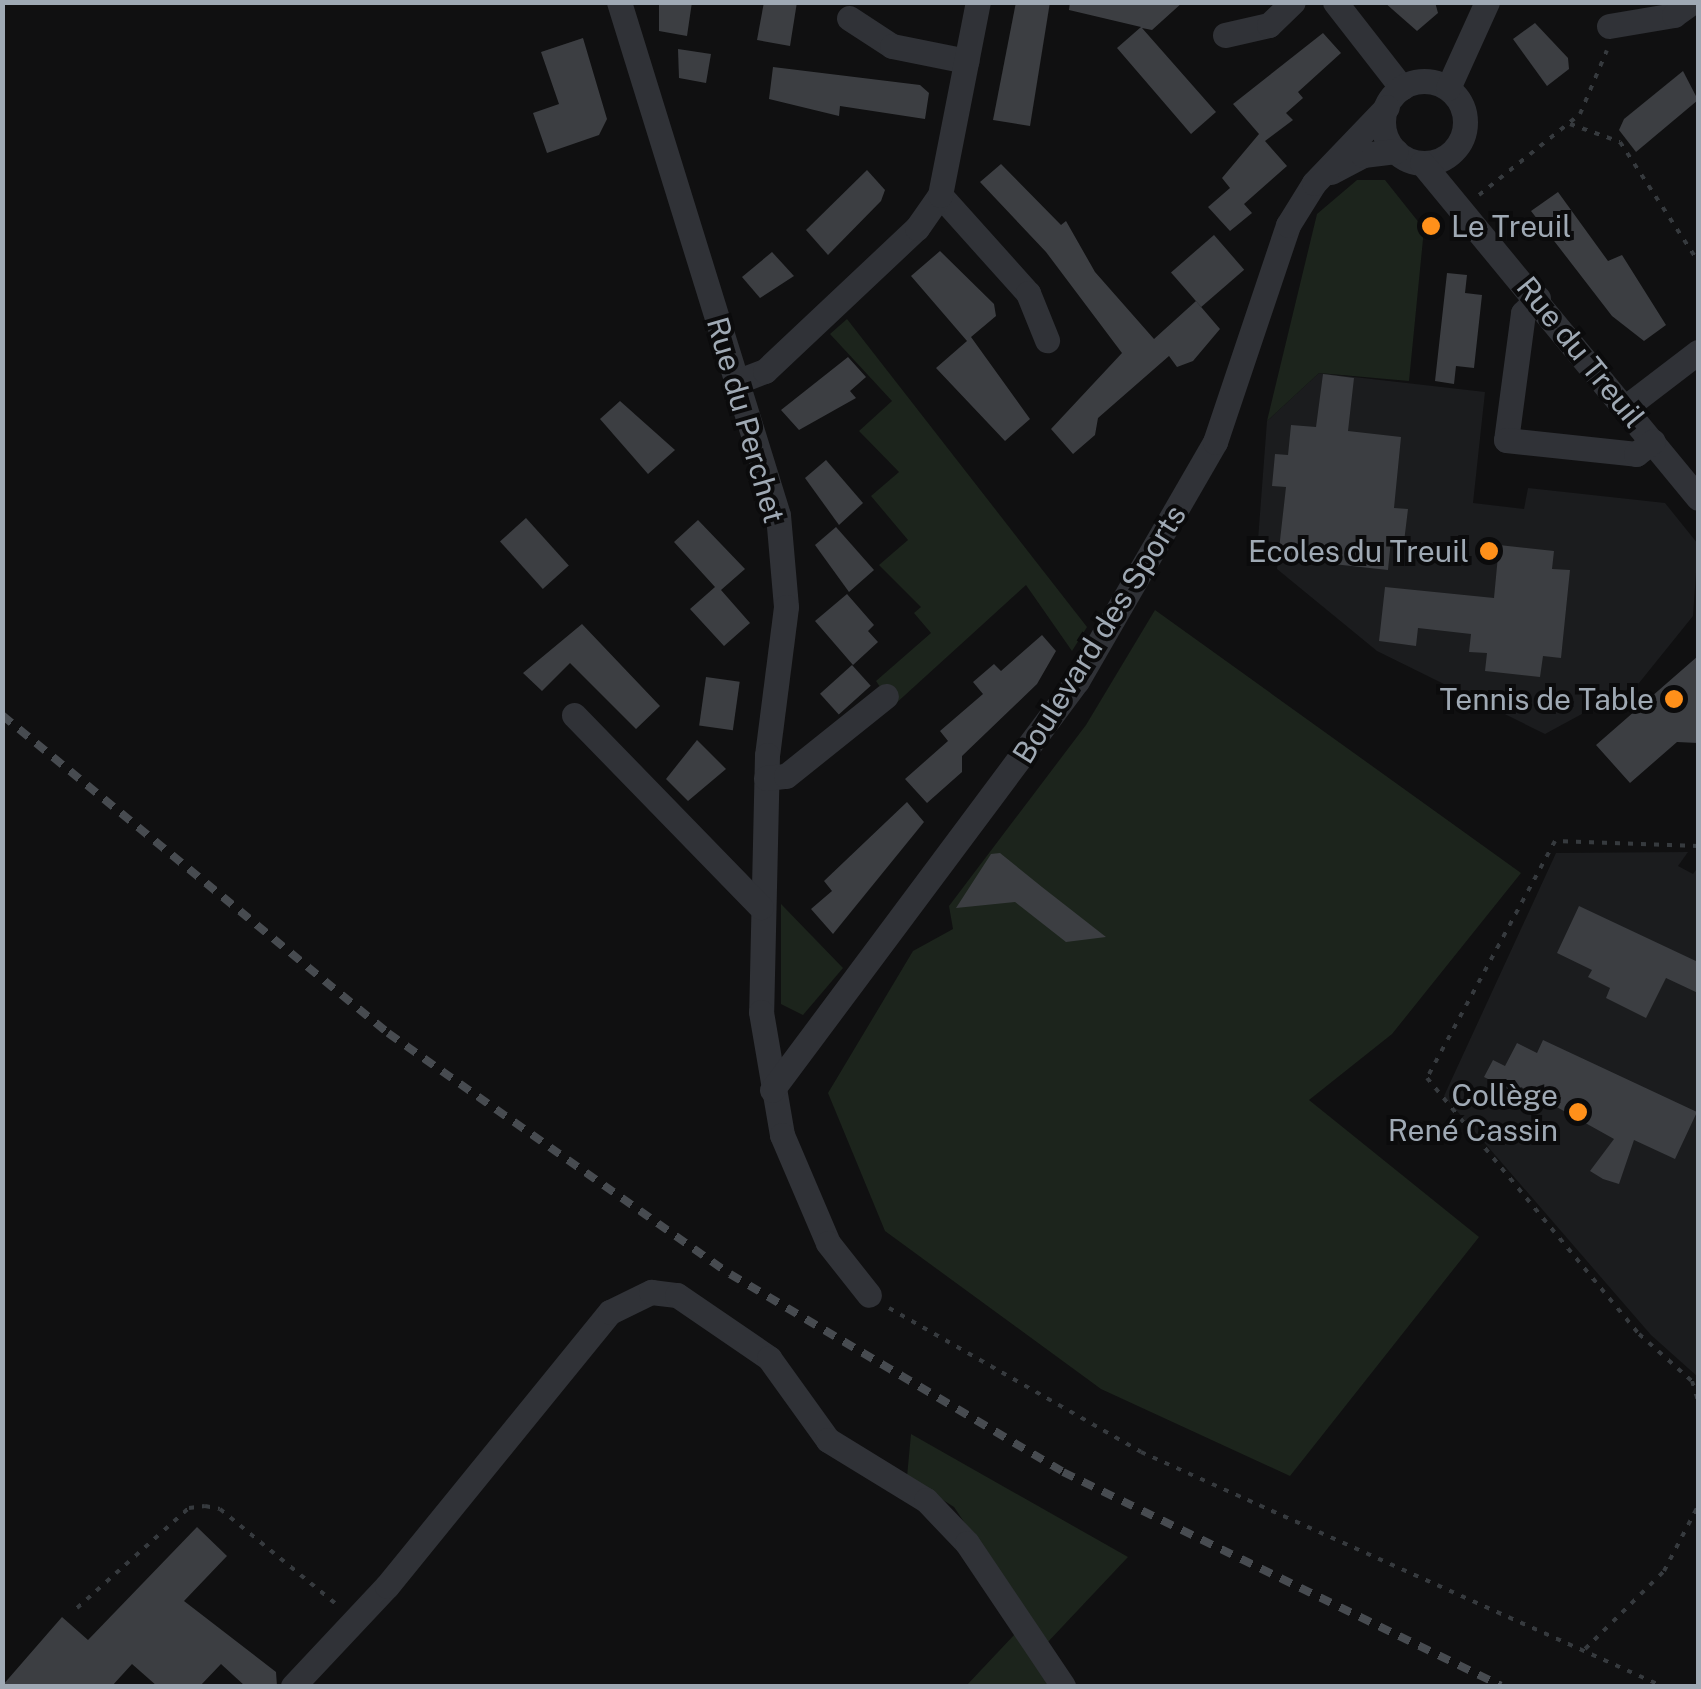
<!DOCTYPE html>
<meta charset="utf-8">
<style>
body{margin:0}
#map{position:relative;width:1701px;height:1689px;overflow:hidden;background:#101011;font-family:"Public Sans",sans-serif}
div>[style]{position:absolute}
.built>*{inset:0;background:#1b1c1e}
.green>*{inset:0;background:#1c241c}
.building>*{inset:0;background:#3c3e42;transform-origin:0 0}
.path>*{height:4px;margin-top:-2px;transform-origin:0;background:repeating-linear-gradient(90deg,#363a3e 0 5px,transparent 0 13px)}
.minor>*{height:25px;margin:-12.5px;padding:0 12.5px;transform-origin:12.5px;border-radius:12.5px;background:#303237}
.minor>.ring{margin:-12.5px;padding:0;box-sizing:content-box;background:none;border:25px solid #303237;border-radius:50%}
.rail>*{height:8px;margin-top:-4px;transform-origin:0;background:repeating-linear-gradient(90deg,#474b50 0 12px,transparent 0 22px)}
.dots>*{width:28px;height:28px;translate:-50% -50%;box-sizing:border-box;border:5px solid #0b0b0c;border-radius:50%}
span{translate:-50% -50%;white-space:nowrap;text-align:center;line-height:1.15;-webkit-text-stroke:8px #0b0b0c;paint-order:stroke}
.poi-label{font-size:30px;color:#9fa9b4}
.left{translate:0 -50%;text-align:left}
.right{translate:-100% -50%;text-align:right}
.street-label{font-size:30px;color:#9fa9b4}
.frame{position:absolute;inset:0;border:5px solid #9fa9b4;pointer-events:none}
</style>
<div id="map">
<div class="built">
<div style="clip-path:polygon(1319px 373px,1485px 392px,1473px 503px,1524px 509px,1528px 488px,1665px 503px,1698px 544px,1693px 616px,1639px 683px,1545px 734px,1377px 651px,1277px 569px,1280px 543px,1258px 540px,1267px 421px)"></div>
<div style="clip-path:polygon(1688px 852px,1678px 866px,1693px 874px,1698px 867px,1698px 1377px,1651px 1335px,1444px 1096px,1556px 853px)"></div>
</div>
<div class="green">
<div style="clip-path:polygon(1357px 180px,1385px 180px,1424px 229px,1409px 381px,1319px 373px,1267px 421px,1317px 214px)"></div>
<div style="clip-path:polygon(847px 319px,1087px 627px,1072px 651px,1026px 585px,893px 706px,876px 681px,931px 633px,914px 613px,921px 607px,879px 565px,908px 540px,871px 496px,899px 472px,859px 431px,892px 401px,830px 334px)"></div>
<div style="clip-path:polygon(1155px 610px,1521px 873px,1392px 1034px,1309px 1100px,1479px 1237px,1290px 1476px,1101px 1389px,885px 1231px,828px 1093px,913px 951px,953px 929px,949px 906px,1086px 725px)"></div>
<div style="clip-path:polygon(781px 904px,843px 968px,803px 1015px,781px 1004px)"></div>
<div style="clip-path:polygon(911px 1434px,1128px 1557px,1046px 1644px,954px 1507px,907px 1477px)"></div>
<div style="clip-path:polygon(1015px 1634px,1052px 1686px,966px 1686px)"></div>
</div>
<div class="building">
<div style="clip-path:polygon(659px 2px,692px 2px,687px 36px,659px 31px)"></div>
<div style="clip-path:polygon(764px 2px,797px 2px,790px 46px,757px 40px)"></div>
<div style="clip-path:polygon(1016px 2px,1050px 2px,1030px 126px,993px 120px)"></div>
<div style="clip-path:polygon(1070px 2px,1183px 2px,1152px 30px,1142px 28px,1216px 112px,1191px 134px,1117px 48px,1141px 27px,1069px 10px)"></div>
<div style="clip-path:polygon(1384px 2px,1435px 2px,1438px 13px,1417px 31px)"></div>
<div style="clip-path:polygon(1535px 23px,1568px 58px,1569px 69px,1547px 86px,1513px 39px)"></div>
<div style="clip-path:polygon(1323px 33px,1341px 53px,1298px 92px,1303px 98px,1286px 113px,1293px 120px,1265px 141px,1287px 166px,1244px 204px,1252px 213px,1230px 231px,1208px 207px,1230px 188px,1222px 178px,1259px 134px,1233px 104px)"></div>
<div style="clip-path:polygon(583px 38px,607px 119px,599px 135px,547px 153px,533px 113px,559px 104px,541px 52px)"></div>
<div style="clip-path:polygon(678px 49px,711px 54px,706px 83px,679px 78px)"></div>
<div style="clip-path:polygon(773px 67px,920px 85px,929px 93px,925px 119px,840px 106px,839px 116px,769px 99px)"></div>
<div style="clip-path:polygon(1683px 71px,1698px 100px,1636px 152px,1619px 130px,1624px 119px)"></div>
<div style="clip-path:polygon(1001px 164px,1061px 225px,1066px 221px,1095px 272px,1154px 339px,1196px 301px,1220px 329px,1193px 361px,1177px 367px,1169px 356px,1098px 418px,1095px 435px,1073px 454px,1051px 429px,1122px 353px,1046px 252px,980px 182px)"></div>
<div style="clip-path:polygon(867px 170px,885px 190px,881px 201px,828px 255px,806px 230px)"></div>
<div style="clip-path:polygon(1558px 192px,1608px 261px,1622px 255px,1666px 325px,1644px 341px,1612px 316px,1531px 211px)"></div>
<div style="left:1214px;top:235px;width:46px;height:57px;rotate:49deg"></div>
<div style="clip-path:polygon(940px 251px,994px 304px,996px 316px,971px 337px,1030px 419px,1005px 441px,936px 368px,967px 341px,911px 276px)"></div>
<div style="clip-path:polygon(772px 252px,794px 276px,760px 298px,742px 277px)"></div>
<div style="clip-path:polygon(1447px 273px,1467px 275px,1465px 293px,1482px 295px,1474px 368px,1456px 366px,1454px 384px,1435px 381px)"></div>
<div style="clip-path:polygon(848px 357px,866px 377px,850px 391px,856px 398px,799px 430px,781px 410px)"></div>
<div style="clip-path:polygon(1323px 374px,1354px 378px,1348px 431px,1401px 437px,1394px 508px,1408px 509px,1404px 542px,1391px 540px,1388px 570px,1278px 558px,1286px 487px,1272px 486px,1275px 454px,1288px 455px,1291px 425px,1316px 427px)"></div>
<div style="clip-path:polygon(620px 401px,675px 450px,648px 474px,600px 419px)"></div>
<div style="clip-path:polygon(826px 460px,863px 503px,839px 525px,805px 478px)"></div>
<div style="left:526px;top:518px;width:64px;height:35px;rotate:48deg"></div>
<div style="clip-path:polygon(698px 520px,745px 569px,721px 590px,750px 623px,724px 646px,690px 609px,715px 587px,674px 542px)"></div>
<div style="clip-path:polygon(836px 527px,874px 570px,849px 592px,815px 545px)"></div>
<div style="clip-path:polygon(1499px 545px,1554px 551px,1552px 569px,1570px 570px,1561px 658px,1543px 656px,1540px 677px,1485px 671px,1487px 653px,1469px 652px,1471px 634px,1418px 628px,1416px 646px,1379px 641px,1385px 587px,1494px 598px)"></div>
<div style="clip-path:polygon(847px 594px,874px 625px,868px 631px,878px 642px,853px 665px,815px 621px)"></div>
<div style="clip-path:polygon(582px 624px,660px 706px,636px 729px,570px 663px,542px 691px,523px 673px)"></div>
<div style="clip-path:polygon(1042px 635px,1056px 651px,1037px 684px,962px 756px,962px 772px,927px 803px,905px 779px,948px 741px,940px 731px,983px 694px,973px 682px,994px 664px,1001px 671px)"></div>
<div style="clip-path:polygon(1698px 656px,1698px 743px,1677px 742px,1630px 783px,1596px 745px)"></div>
<div style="left:852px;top:665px;width:28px;height:43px;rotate:48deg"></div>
<div style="left:706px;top:677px;width:34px;height:49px;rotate:8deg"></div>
<div style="clip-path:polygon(697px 740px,726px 769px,688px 801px,666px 779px)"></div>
<div style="clip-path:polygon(907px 802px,924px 822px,833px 934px,811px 909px,832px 891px,824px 881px)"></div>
<div style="clip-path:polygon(1000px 853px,1042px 887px,1106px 937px,1066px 942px,1015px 902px,956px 908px,991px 854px)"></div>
<div style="clip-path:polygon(1579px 906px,1698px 962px,1698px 993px,1666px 978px,1646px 1018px,1606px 998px,1610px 988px,1588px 977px,1592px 970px,1557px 953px)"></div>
<div style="clip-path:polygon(1543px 1040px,1697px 1112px,1675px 1159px,1634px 1140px,1619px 1184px,1603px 1179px,1590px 1171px,1614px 1139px,1521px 1087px,1518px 1094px,1484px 1077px,1493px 1060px,1505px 1066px,1517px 1043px,1537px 1053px)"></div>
<div style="clip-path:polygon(197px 1527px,227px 1556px,184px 1601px,276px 1672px,277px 1686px,245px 1686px,221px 1664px,200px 1686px,157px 1686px,132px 1664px,112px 1686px,2px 1686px,62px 1617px,88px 1640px)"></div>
</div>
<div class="path">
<div style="left:1570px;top:124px;width:53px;rotate:19.8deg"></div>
<div style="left:1620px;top:142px;width:142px;rotate:56.8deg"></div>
<div style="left:1479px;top:195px;width:129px;rotate:-38.7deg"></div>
<div style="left:1580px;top:114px;width:69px;rotate:-67.1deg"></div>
<div style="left:1698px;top:846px;width:143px;rotate:-178deg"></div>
<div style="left:1555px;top:841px;width:269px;rotate:118.4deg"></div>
<div style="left:1427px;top:1078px;width:332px;rotate:50.4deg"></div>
<div style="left:1639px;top:1334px;width:71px;rotate:41.6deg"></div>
<div style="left:1692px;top:1381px;width:21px;rotate:73deg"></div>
<div style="left:889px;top:1308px;width:290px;rotate:29.7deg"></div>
<div style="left:1141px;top:1452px;width:571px;rotate:24.19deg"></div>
<div style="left:77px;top:1608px;width:150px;rotate:-41.8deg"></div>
<div style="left:189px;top:1508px;width:16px;rotate:-7deg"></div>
<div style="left:205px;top:1506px;width:15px;rotate:11deg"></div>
<div style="left:220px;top:1509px;width:149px;rotate:39.3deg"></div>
<div style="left:1585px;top:1649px;width:111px;rotate:-44.6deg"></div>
<div style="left:1664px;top:1571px;width:73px;rotate:-62.4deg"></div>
</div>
<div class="minor">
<div style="left:619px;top:2px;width:537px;rotate:72.78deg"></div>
<div style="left:778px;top:515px;width:92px;rotate:85deg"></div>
<div style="left:786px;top:607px;width:149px;rotate:97.3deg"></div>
<div style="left:767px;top:755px;width:257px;rotate:91.3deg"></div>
<div style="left:761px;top:1012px;width:125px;rotate:80.3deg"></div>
<div style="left:782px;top:1135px;width:117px;rotate:66.9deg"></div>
<div style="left:828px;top:1243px;width:66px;rotate:51.7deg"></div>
<div style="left:1335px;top:2px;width:109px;rotate:52.1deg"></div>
<div style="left:849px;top:18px;width:51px;rotate:33.1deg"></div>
<div style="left:892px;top:46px;width:76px;rotate:11.3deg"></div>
<div style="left:1609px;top:26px;width:66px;rotate:-9.6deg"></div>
<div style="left:1674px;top:15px;width:22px;rotate:-36deg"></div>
<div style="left:1225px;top:35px;width:45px;rotate:-12.8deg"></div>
<div style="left:1269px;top:25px;width:33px;rotate:-44deg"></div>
<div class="ring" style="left:1383px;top:81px;width:57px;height:57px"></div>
<div style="left:1448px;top:88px;width:94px;rotate:-65.6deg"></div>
<div style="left:1422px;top:163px;width:434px;rotate:50.5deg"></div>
<div style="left:1331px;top:172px;width:36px;rotate:-28deg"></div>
<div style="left:1363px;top:155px;width:33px;rotate:-7deg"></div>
<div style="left:940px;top:195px;width:132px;rotate:48.1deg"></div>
<div style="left:1028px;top:293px;width:51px;rotate:68deg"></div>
<div style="left:1538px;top:298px;width:21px;rotate:135deg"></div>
<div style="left:1523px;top:313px;width:128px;rotate:97.6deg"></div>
<div style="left:1506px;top:440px;width:131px;rotate:6.1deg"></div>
<div style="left:1636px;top:454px;width:21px;rotate:-37deg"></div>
<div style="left:736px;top:382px;width:31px;rotate:-21deg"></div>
<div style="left:765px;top:371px;width:209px;rotate:-43.3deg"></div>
<div style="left:917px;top:228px;width:40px;rotate:-55.1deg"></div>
<div style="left:940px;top:195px;width:197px;rotate:-78.9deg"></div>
<div style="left:1626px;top:407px;width:91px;rotate:-37.4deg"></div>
<div style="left:574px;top:715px;width:268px;rotate:45.8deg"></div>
<div style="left:766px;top:778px;width:20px;rotate:-6deg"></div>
<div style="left:786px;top:776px;width:128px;rotate:-38.7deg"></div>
<div style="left:772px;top:1090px;width:510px;rotate:-53.29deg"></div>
<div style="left:1077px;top:681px;width:276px;rotate:-60deg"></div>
<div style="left:1215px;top:442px;width:229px;rotate:-71.4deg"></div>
<div style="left:1288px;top:225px;width:49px;rotate:-58.2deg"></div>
<div style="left:1314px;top:183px;width:105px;rotate:-46.2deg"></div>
<div style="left:293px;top:1686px;width:137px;rotate:-46.8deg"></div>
<div style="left:387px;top:1586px;width:353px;rotate:-50.9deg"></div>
<div style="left:610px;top:1312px;width:46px;rotate:-26deg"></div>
<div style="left:651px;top:1292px;width:26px;rotate:7deg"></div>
<div style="left:677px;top:1295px;width:112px;rotate:34.4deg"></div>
<div style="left:769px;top:1358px;width:101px;rotate:54.3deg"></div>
<div style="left:828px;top:1440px;width:115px;rotate:31.5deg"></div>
<div style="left:926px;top:1500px;width:59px;rotate:46.4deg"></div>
<div style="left:967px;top:1543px;width:172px;rotate:56.1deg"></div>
</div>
<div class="rail">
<div style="left:2px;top:715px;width:500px;rotate:39.48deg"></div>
<div style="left:388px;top:1033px;width:418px;rotate:35.2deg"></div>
<div style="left:730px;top:1274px;width:387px;rotate:30.7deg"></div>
<div style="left:1063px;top:1472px;width:487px;rotate:26deg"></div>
</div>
<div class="dots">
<div style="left:1431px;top:226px;background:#ff901a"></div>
<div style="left:1489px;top:551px;background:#ff901a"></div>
<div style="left:1674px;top:699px;background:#ff901a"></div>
<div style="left:1578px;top:1112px;background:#ff901a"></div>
</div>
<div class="poi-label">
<span class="left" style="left:1451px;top:226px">Le Treuil</span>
<span class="right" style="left:1469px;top:551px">Ecoles du Treuil</span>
<span class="right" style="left:1654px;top:699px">Tennis de Table</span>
<span class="right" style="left:1558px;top:1112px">Collège<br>René Cassin</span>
</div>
<div class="street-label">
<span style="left:1581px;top:352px;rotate:51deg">Rue du Treuil</span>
<span style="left:746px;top:420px;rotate:74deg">Rue du Perchet</span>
<span style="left:1099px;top:634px;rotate:-58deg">Boulevard des Sports</span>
</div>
<div class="frame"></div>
</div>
